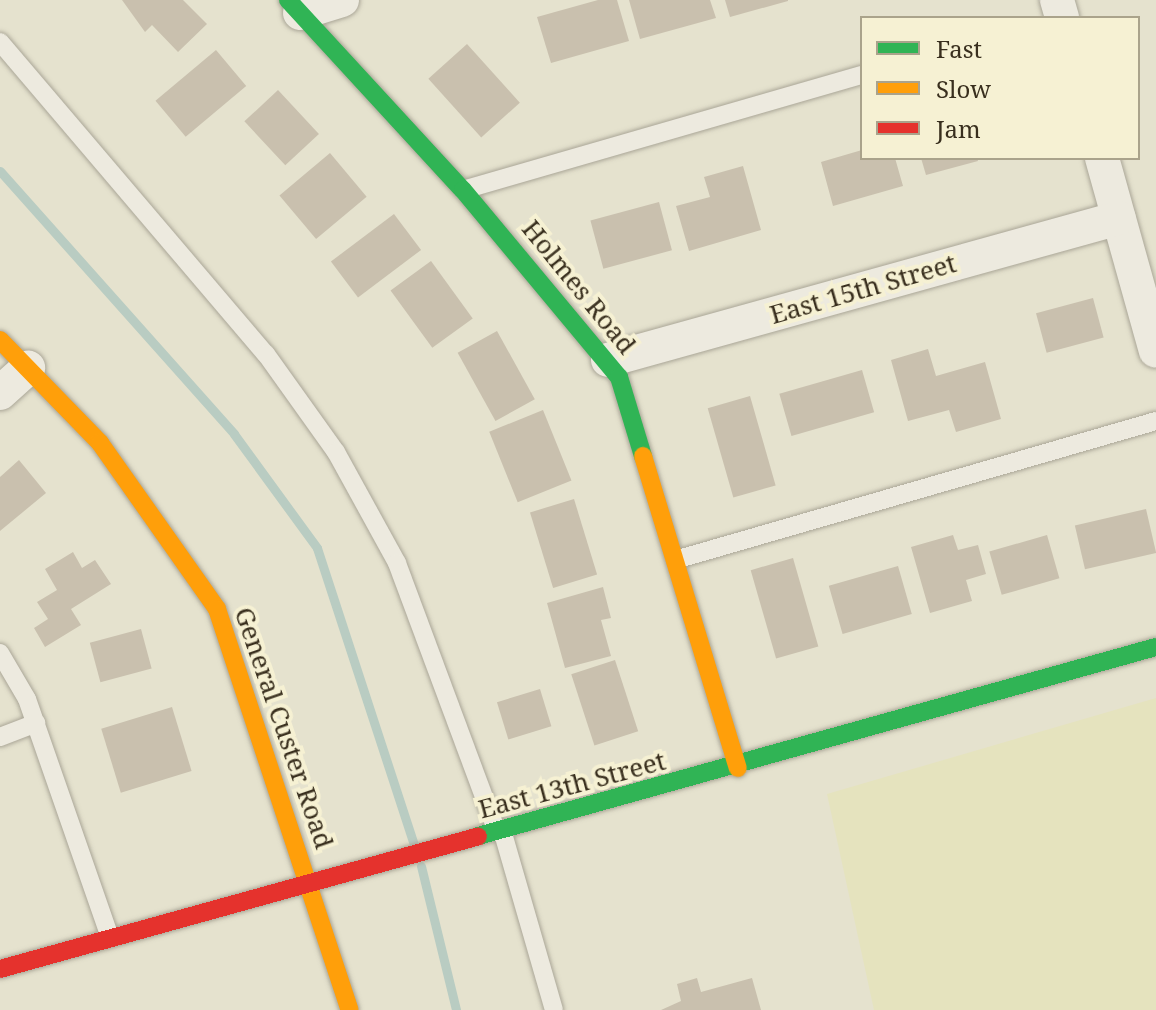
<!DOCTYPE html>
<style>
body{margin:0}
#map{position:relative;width:1156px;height:1010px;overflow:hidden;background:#e5e2ce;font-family:"Noto Serif",serif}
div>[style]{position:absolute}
.farmland>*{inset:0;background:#e5e3be}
.stream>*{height:9px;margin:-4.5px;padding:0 4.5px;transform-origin:4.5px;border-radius:4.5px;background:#b9ccc2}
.building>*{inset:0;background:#c9c0ae;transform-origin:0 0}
.roads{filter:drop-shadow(0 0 2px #aaa697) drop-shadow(0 0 2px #aaa697)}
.lane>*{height:18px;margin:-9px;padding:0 9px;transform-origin:9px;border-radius:9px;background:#edeadf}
.street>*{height:34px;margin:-17px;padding:0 17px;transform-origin:17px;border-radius:17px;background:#edeadf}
.fast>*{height:18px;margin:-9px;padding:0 9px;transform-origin:9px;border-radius:9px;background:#30b455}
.slow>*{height:18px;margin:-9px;padding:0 9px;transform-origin:9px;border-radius:9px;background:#ff9f0a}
.jam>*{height:18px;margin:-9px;padding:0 9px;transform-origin:9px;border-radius:9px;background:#e5322d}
span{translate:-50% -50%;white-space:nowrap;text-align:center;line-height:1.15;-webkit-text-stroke:8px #f6f1d3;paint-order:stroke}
.street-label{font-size:26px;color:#392f1e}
.legend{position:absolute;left:860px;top:16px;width:280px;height:144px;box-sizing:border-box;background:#f6f1d3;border:2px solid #aaa38b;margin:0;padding:10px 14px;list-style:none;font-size:24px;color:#392f1e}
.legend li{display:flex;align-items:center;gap:16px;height:40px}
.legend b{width:40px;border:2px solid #aaa38b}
</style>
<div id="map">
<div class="farmland">
<div style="clip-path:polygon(1156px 698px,1156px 1010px,874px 1010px,827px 794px)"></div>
</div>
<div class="stream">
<div style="left:0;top:171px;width:352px;rotate:48.3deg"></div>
<div style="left:234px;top:434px;width:141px;rotate:53.9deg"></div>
<div style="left:317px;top:548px;width:311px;rotate:71.9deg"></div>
<div style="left:421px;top:866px;width:148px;rotate:76.3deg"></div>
</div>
<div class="building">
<div style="clip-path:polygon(122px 0,183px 0,207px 24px,178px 52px,152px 25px,145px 32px)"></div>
<div style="clip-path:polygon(598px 0,617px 0,629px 41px,551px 63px,537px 17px)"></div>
<div style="clip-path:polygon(629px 0,710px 0,716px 18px,640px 39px)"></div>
<div style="clip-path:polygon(725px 0,788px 0,788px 1px,730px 17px)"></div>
<div style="left:467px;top:44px;width:79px;height:52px;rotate:48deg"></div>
<div style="left:216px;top:50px;width:47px;height:79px;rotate:50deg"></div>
<div style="left:278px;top:90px;width:60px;height:46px;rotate:47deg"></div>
<div style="clip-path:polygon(862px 150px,862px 158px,895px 158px,903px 186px,833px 206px,821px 162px)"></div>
<div style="left:330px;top:153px;width:57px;height:66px;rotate:50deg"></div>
<div style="clip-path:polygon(921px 158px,977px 158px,978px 161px,926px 175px)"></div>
<div style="clip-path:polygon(743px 166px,761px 230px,689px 251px,676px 206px,710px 197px,704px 177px)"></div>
<div style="left:659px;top:202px;width:50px;height:71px;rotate:75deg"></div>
<div style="left:394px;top:214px;width:45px;height:79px;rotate:53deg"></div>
<div style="left:431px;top:261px;width:71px;height:50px;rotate:54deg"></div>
<div style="left:1093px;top:298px;width:41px;height:59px;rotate:75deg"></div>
<div style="left:497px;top:331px;width:78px;height:45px;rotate:61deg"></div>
<div style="clip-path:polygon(928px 349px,936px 376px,985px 362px,1001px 419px,956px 432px,949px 410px,908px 421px,891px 360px)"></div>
<div style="left:862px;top:370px;width:44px;height:86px;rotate:74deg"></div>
<div style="left:750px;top:396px;width:93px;height:44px;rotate:74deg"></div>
<div style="left:543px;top:410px;width:76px;height:58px;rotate:68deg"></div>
<div style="clip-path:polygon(19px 460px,46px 493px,0 531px,0 477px)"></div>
<div style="left:574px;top:499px;width:79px;height:46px;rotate:73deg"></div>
<div style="left:1146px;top:509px;width:45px;height:73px;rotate:77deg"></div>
<div style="clip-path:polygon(953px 535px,958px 550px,978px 545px,986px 574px,966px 580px,972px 601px,930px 613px,911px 547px)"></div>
<div style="left:1047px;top:535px;width:45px;height:60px;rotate:74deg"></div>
<div style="clip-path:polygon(73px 552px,82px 568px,95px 560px,111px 584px,71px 609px,81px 625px,45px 647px,34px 628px,48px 619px,37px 602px,57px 590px,45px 569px)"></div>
<div style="left:793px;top:558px;width:92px;height:44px;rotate:74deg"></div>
<div style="left:898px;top:566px;width:50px;height:72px;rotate:74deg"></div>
<div style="clip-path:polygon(603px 587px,611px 618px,601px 620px,611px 656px,565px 668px,547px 603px)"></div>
<div style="left:141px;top:629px;width:41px;height:53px;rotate:75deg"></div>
<div style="left:615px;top:660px;width:75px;height:46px;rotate:72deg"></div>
<div style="left:540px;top:689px;width:39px;height:45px;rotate:73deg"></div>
<div style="left:172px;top:707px;width:67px;height:74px;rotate:73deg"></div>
<div style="clip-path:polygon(697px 978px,701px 992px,752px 978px,761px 1010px,661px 1010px,681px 1001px,677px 984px)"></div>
</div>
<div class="roads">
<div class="lane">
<div style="left:0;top:42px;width:410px;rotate:49.6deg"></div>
<div style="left:266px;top:354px;width:120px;rotate:54.5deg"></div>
<div style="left:336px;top:452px;width:127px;rotate:61.2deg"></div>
<div style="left:397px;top:563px;width:287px;rotate:69.6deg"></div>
<div style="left:463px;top:190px;width:415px;rotate:-16.1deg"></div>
<div style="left:675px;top:560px;width:501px;rotate:-16.12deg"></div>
<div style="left:0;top:653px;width:53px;rotate:59.6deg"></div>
<div style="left:27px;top:699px;width:252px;rotate:70.8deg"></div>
<div style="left:0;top:737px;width:39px;rotate:-21deg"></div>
<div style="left:502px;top:830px;width:187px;rotate:73.9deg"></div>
</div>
<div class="street">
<div style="left:1057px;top:0;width:19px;rotate:74deg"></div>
<div style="left:300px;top:13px;width:44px;rotate:-17.2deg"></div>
<div style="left:1102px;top:158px;width:200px;rotate:74.4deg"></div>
<div style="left:608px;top:360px;width:530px;rotate:-15.53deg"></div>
<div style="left:0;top:393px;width:38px;rotate:-42deg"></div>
</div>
<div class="fast">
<div style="left:288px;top:0;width:258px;rotate:47.4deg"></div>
<div style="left:463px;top:190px;width:244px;rotate:50.2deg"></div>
<div style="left:619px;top:377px;width:83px;rotate:73.1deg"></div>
<div style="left:478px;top:836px;width:704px;rotate:-15.58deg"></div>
</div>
<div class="slow">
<div style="left:0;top:340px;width:144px;rotate:45.8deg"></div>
<div style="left:100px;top:443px;width:203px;rotate:54.8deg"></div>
<div style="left:217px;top:609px;width:422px;rotate:71.7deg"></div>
<div style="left:643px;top:456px;width:326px;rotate:73.1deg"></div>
</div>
<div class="jam">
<div style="left:0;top:969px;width:496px;rotate:-15.5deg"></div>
</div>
</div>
<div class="street-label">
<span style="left:579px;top:287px;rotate:51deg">Holmes Road</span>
<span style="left:863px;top:289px;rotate:-16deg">East 15th Street</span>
<span style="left:284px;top:728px;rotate:71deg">General Custer Road</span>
<span style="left:572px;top:785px;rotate:-15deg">East 13th Street</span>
</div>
<ul class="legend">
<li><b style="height:10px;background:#30b455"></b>Fast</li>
<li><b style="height:10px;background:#ff9f0a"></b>Slow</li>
<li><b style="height:10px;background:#e5322d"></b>Jam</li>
</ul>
</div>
